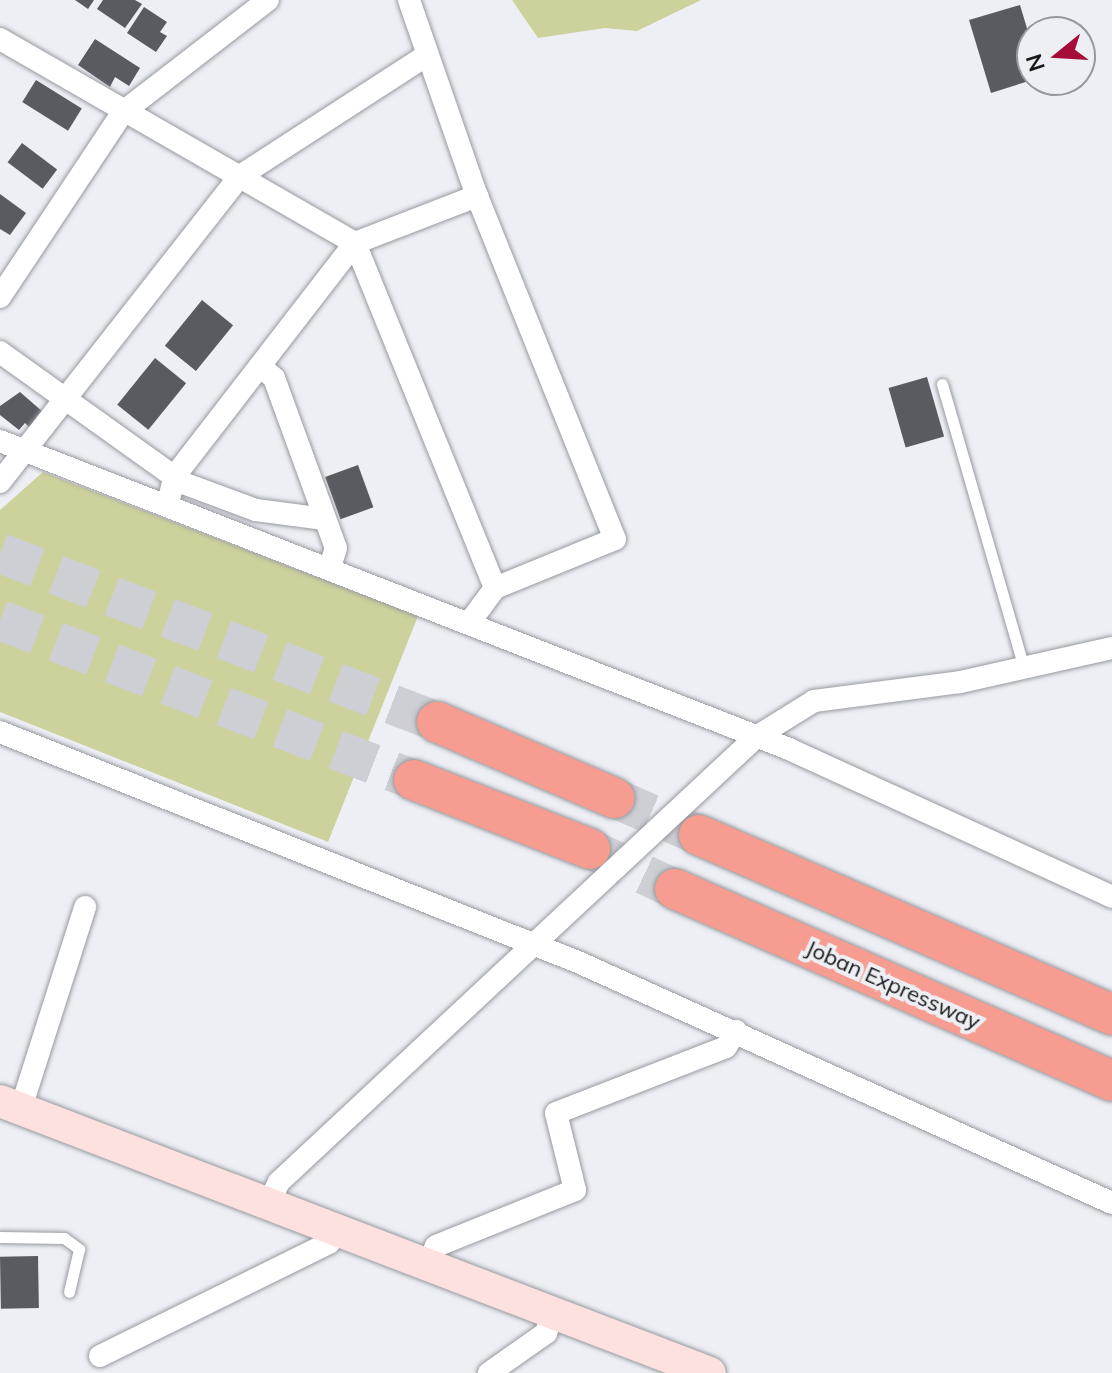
<!DOCTYPE html>
<style>
body{margin:0}
#map{position:relative;width:1112px;height:1373px;overflow:hidden;background:#edeff5;font-family:Mulish,sans-serif}
div>[style]{position:absolute}
.green>*{inset:0;background:#cdd19c}
.building>*{inset:0;background:#595b60;transform-origin:0 0}
.highway-tunnel>*{height:40px;margin-top:-20px;transform-origin:0;background:repeating-linear-gradient(90deg,#cdcfd4 0 40px,transparent 0 60px)}
.roads{filter:drop-shadow(0 0 2px #97999e) drop-shadow(0 0 2px #97999e)}
.lane>*{height:11px;margin:-5.5px;padding:0 5.5px;transform-origin:5.5px;border-radius:5.5px;background:#fff}
.street>*{height:22px;margin:-11px;padding:0 11px;transform-origin:11px;border-radius:11px;background:#fff}
.secondary>*{height:32px;margin:-16px;padding:0 16px;transform-origin:16px;border-radius:16px;background:#fde1de}
.highway>*{height:40px;margin:-20px;padding:0 20px;transform-origin:20px;border-radius:20px;background:#f79c90}
span{translate:-50% -50%;white-space:nowrap;text-align:center;line-height:1.15;-webkit-text-stroke:8px #edeff5;paint-order:stroke}
.street-label{font-size:22px;color:#17181a}
.north{position:absolute;left:1016px;top:16px;width:80px;height:80px;box-sizing:border-box;background:#edeff5;border:2px solid #97999d;border-radius:50%;rotate:252deg;font-size:22px;font-weight:700;line-height:32px;text-align:center;color:#17181a}
.north::after{content:'';display:block;margin:auto;width:28px;height:36px;background:#a60c38;clip-path:polygon(50% 0,100% 100%,50% 72%,0 100%)}
</style>
<div id="map">
<div class="green">
<div style="clip-path:polygon(512px 0,701px 0,637px 31px,605px 28px,538px 38px)"></div>
<div style="clip-path:polygon(43px 472px,418px 616px,328px 842px,0 712px,0 510px)"></div>
</div>
<div class="building">
<div style="clip-path:polygon(75px 0,94px 0,88px 9px)"></div>
<div style="clip-path:polygon(103px 0,135px 0,142px 4px,125px 28px,97px 9px)"></div>
<div style="clip-path:polygon(1020px 5px,1032px 45px,1032px 80px,991px 93px,969px 20px)"></div>
<div style="clip-path:polygon(144px 7px,167px 22px,160px 32px,167px 36px,156px 52px,127px 33px)"></div>
<div style="clip-path:polygon(95px 39px,140px 68px,129px 86px,115px 77px,110px 87px,78px 65px)"></div>
<div style="left:36px;top:80px;width:54px;height:26px;rotate:32deg"></div>
<div style="left:22px;top:143px;width:44px;height:24px;rotate:37deg"></div>
<div style="clip-path:polygon(0 194px,26px 213px,10px 235px,0 229px)"></div>
<div style="left:202px;top:300px;width:40px;height:59px;rotate:39deg"></div>
<div style="left:155px;top:358px;width:40px;height:60px;rotate:39deg"></div>
<div style="left:927px;top:377px;width:62px;height:40px;rotate:74deg"></div>
<div style="clip-path:polygon(20px 392px,43px 412px,30px 428px,25px 423px,19px 430px,0 415px,0 406px)"></div>
<div style="left:358px;top:465px;width:45px;height:35px;rotate:70deg"></div>
<div style="left:38px;top:1256px;width:52px;height:38px;rotate:89deg"></div>
</div>
<div class="highway-tunnel">
<div style="left:0;top:553px;width:469px;rotate:21.1deg"></div>
<div style="left:0;top:620px;width:444px;rotate:21.1deg"></div>
<div style="left:614px;top:798px;width:93px;rotate:23.5deg"></div>
<div style="left:590px;top:849px;width:94px;rotate:25.2deg"></div>
</div>
<div class="roads">
<div class="lane">
<div style="left:942px;top:384px;width:296px;rotate:73.9deg"></div>
<div style="left:0;top:1237px;width:64px;rotate:0.9deg"></div>
<div style="left:64px;top:1238px;width:19px;rotate:36deg"></div>
<div style="left:79px;top:1249px;width:44px;rotate:103.1deg"></div>
</div>
<div class="street">
<div style="left:409px;top:0;width:207px;rotate:70.9deg"></div>
<div style="left:477px;top:196px;width:370px;rotate:68.1deg"></div>
<div style="left:615px;top:539px;width:130px;rotate:157.8deg"></div>
<div style="left:495px;top:588px;width:44px;rotate:126.6deg"></div>
<div style="left:0;top:39px;width:409px;rotate:29.9deg"></div>
<div style="left:355px;top:243px;width:372px;rotate:67.9deg"></div>
<div style="left:0;top:297px;width:222px;rotate:-56.4deg"></div>
<div style="left:123px;top:112px;width:183px;rotate:-37.7deg"></div>
<div style="left:0;top:352px;width:225px;rotate:35.6deg"></div>
<div style="left:183px;top:483px;width:78px;rotate:20.3deg"></div>
<div style="left:256px;top:510px;width:69px;rotate:7.5deg"></div>
<div style="left:260px;top:366px;width:18px;rotate:41deg"></div>
<div style="left:274px;top:378px;width:181px;rotate:70deg"></div>
<div style="left:336px;top:548px;width:19px;rotate:108deg"></div>
<div style="left:0;top:441px;width:847px;rotate:21.32deg"></div>
<div style="left:789px;top:749px;width:355px;rotate:24.6deg"></div>
<div style="left:0;top:482px;width:389px;rotate:-51.9deg"></div>
<div style="left:240px;top:176px;width:223px;rotate:-32.9deg"></div>
<div style="left:168px;top:504px;width:28px;rotate:-77deg"></div>
<div style="left:174px;top:477px;width:296px;rotate:-52.3deg"></div>
<div style="left:355px;top:243px;width:131px;rotate:-21.1deg"></div>
<div style="left:0;top:732px;width:622px;rotate:21.7deg"></div>
<div style="left:578px;top:962px;width:586px;rotate:24.29deg"></div>
<div style="left:21px;top:1108px;width:211px;rotate:-72.3deg"></div>
<div style="left:270px;top:1201px;width:21px;rotate:-65deg"></div>
<div style="left:279px;top:1182px;width:652px;rotate:-43.01deg"></div>
<div style="left:756px;top:737px;width:68px;rotate:-31.8deg"></div>
<div style="left:814px;top:701px;width:147px;rotate:-7.4deg"></div>
<div style="left:960px;top:682px;width:156px;rotate:-12.6deg"></div>
<div style="left:429px;top:1263px;width:18px;rotate:-68deg"></div>
<div style="left:436px;top:1246px;width:150px;rotate:-21.9deg"></div>
<div style="left:575px;top:1190px;width:79px;rotate:-103.9deg"></div>
<div style="left:556px;top:1113px;width:182px;rotate:-21.2deg"></div>
<div style="left:726px;top:1047px;width:19px;rotate:-58deg"></div>
<div style="left:100px;top:1356px;width:255px;rotate:-26.3deg"></div>
<div style="left:329px;top:1243px;width:19px;rotate:-72deg"></div>
<div style="left:489px;top:1373px;width:70px;rotate:-35.1deg"></div>
<div style="left:546px;top:1333px;width:22px;rotate:-72deg"></div>
</div>
<div class="secondary">
<div style="left:0;top:1101px;width:760px;rotate:20.96deg"></div>
</div>
<div class="highway">
<div style="left:437px;top:722px;width:193px;rotate:23.2deg"></div>
<div style="left:414px;top:780px;width:189px;rotate:21.4deg"></div>
<div style="left:699px;top:835px;width:451px;rotate:23.5deg"></div>
<div style="left:675px;top:889px;width:477px;rotate:23.7deg"></div>
</div>
</div>
<div class="street-label">
<span style="left:893px;top:985px;rotate:24deg">Joban Expressway</span>
</div>
<div class="north">N</div>
</div>
